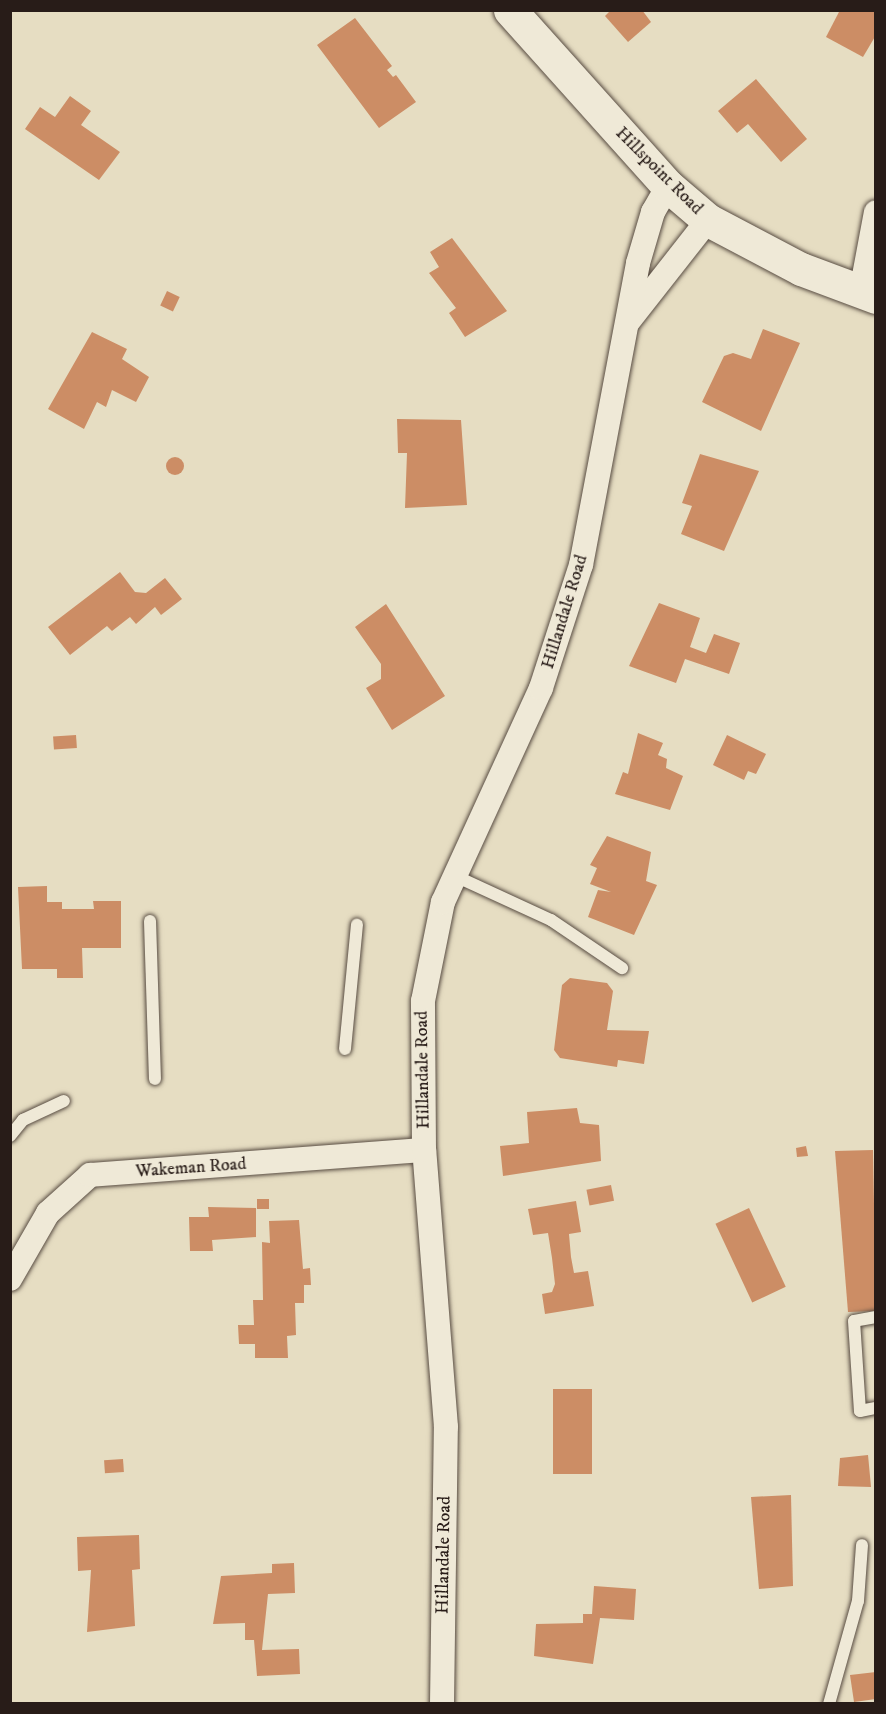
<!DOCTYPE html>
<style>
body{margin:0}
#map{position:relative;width:886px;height:1714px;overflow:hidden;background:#e6ddc2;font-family:"IM FELL DW Pica",serif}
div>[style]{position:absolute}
.building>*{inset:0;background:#cc8d65;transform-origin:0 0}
.round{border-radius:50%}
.roads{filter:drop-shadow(0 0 2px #584c42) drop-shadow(0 0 2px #584c42)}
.lane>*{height:12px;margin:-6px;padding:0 6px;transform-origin:6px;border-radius:6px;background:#efe9d7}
.street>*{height:24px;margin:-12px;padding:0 12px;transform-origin:12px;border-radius:12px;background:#efe9d7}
.secondary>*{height:33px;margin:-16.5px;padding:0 16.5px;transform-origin:16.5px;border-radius:16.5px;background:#efe9d7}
span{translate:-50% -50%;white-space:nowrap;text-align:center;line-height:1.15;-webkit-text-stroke:4.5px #efe9d7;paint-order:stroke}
.street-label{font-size:18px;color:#281c18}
.frame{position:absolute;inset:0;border:12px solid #281c18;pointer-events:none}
</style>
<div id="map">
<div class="building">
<div style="clip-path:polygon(611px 10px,642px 10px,651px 22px,628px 42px,605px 16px)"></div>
<div style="clip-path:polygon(840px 10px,876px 10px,876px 35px,863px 57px,826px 37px)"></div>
<div style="clip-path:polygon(355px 18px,392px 66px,387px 70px,393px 77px,396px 75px,416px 102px,379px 128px,317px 45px)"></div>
<div style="clip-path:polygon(756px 79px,807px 139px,781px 162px,748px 124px,737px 133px,718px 111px)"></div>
<div style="clip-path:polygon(70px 96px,91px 111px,81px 125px,120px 152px,99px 180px,25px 129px,40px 107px,55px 117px)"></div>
<div style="clip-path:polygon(452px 238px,507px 311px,465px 337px,449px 313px,456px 308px,429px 273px,439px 267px,430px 252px)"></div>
<div style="left:167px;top:291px;width:14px;height:16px;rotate:25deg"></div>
<div style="clip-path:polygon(763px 329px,800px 343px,761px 431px,702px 402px,724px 356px,733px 353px,751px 359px)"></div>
<div style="clip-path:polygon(92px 332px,127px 349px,122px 359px,149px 377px,136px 402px,112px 390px,106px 407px,97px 402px,84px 429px,48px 409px)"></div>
<div style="clip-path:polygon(397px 419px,461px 420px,467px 505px,405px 508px,407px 453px,398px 453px)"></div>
<div style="clip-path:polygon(700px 454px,759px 471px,724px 551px,681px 534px,692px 506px,682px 503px)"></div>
<div class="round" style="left:166px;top:457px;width:18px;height:18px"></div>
<div style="clip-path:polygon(120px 572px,135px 592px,146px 593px,165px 578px,182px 599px,161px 615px,155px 607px,136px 624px,130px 617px,112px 631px,107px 626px,70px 655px,48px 627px)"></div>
<div style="clip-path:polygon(659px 603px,700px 618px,690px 647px,706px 653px,714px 634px,740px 643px,729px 674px,685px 659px,676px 683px,629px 666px)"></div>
<div style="clip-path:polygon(386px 604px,445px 696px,392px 730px,366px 688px,381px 679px,381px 664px,355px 627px)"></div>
<div style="clip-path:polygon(638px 733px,663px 743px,658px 755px,667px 759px,666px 768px,683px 776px,670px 810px,615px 794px,623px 772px,628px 774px)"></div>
<div style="left:76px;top:735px;width:13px;height:23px;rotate:86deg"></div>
<div style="clip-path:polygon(727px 735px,766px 754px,756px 774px,748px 771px,744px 780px,713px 765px)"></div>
<div style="clip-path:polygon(607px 836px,651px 852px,646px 881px,657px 885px,634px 935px,588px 917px,598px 890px,611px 892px,590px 884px,597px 868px,590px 865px)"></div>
<div style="clip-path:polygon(47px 886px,47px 902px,62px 902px,62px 909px,94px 909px,93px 901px,121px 901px,121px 948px,82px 948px,83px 978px,57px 978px,57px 969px,22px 969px,18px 887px)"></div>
<div style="clip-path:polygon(570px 978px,607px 983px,613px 991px,607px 1030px,649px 1031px,644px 1064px,618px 1060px,617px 1067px,560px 1058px,554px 1050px,562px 985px)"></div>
<div style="clip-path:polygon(577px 1108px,580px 1123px,599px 1125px,601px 1161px,503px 1176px,500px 1146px,529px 1143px,527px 1112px)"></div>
<div style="clip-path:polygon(806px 1146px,808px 1156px,797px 1157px,796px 1148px)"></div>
<div style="clip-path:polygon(873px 1150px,876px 1311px,848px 1312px,835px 1151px)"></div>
<div style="left:611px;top:1185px;width:16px;height:25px;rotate:79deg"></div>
<div style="left:257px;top:1199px;width:12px;height:10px"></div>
<div style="clip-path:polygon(576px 1201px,581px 1232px,569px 1234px,571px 1257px,574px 1273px,588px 1271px,594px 1306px,545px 1314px,542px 1294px,552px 1292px,555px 1284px,552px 1258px,548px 1233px,533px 1235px,528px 1209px)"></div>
<div style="clip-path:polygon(208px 1207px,256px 1208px,256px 1237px,212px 1240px,213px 1251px,190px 1251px,189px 1217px,209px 1217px)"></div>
<div style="left:749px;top:1208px;width:87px;height:37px;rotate:65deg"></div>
<div style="clip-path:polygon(299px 1220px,303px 1269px,310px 1268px,311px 1285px,304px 1285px,304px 1303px,295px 1303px,296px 1335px,287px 1336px,288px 1358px,255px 1358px,255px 1344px,239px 1344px,238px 1325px,254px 1325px,253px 1300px,263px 1300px,262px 1242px,270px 1243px,269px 1221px)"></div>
<div style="left:553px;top:1389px;width:39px;height:85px"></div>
<div style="clip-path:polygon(868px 1455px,871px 1487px,838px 1486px,840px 1458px)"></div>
<div style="left:123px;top:1459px;width:13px;height:19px;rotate:86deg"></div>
<div style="clip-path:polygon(791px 1495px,793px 1586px,759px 1589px,751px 1497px)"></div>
<div style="clip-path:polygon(139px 1535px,140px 1569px,132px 1570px,135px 1626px,87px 1632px,91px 1570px,78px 1571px,77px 1537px)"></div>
<div style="clip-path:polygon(294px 1563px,295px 1593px,268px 1594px,262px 1650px,299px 1649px,300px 1674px,257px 1676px,254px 1640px,245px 1640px,245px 1623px,213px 1624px,221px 1576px,272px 1573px,272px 1564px)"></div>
<div style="clip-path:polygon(594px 1586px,636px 1589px,634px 1620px,600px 1618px,593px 1664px,534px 1656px,536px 1624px,583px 1623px,583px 1614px,592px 1614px)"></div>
<div style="clip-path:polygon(876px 1672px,876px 1699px,854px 1702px,850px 1675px)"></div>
</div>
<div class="roads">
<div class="lane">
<div style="left:453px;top:875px;width:108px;rotate:24.7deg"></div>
<div style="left:551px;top:920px;width:86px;rotate:34.1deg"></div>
<div style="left:150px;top:921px;width:158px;rotate:88.2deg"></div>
<div style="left:345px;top:1049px;width:125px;rotate:-84.5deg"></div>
<div style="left:10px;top:1136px;width:21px;rotate:-51deg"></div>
<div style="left:23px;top:1120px;width:45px;rotate:-24.9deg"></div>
<div style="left:876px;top:1317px;width:22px;rotate:170deg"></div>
<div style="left:854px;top:1321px;width:90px;rotate:86.2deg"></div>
<div style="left:860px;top:1411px;width:16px;rotate:-11deg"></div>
<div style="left:829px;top:1704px;width:107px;rotate:-74.3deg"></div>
<div style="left:858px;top:1601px;width:56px;rotate:-85.9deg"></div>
</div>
<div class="street">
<div style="left:861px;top:292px;width:81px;rotate:-79.4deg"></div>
<div style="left:628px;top:322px;width:130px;rotate:-51.9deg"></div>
<div style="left:10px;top:1279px;width:76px;rotate:-60.1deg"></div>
<div style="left:48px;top:1213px;width:57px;rotate:-42.1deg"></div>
<div style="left:90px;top:1175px;width:335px;rotate:-4.3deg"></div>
<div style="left:442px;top:1704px;width:277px;rotate:-89.2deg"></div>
<div style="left:446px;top:1427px;width:278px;rotate:-94.5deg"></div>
<div style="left:424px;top:1150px;width:149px;rotate:-90.4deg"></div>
<div style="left:423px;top:1001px;width:101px;rotate:-78.6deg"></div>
<div style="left:443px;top:902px;width:235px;rotate:-65.4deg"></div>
<div style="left:541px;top:688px;width:129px;rotate:-72deg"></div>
<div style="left:581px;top:565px;width:307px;rotate:-79.3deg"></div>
<div style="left:638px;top:263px;width:53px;rotate:-73.6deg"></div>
<div style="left:653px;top:212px;width:30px;rotate:-60deg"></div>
</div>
<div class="secondary">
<div style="left:510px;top:10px;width:237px;rotate:48.1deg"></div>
<div style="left:668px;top:186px;width:52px;rotate:40.4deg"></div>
<div style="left:708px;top:220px;width:105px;rotate:27.8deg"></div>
<div style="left:801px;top:269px;width:80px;rotate:20.5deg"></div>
</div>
</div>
<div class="street-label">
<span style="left:659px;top:171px;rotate:45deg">Hillspoint Road</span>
<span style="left:565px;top:612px;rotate:-73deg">Hillandale Road</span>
<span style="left:423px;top:1070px;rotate:-91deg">Hillandale Road</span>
<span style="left:191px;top:1168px;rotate:-4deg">Wakeman Road</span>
<span style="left:444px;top:1555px;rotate:-89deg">Hillandale Road</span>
</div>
<div class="frame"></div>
</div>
